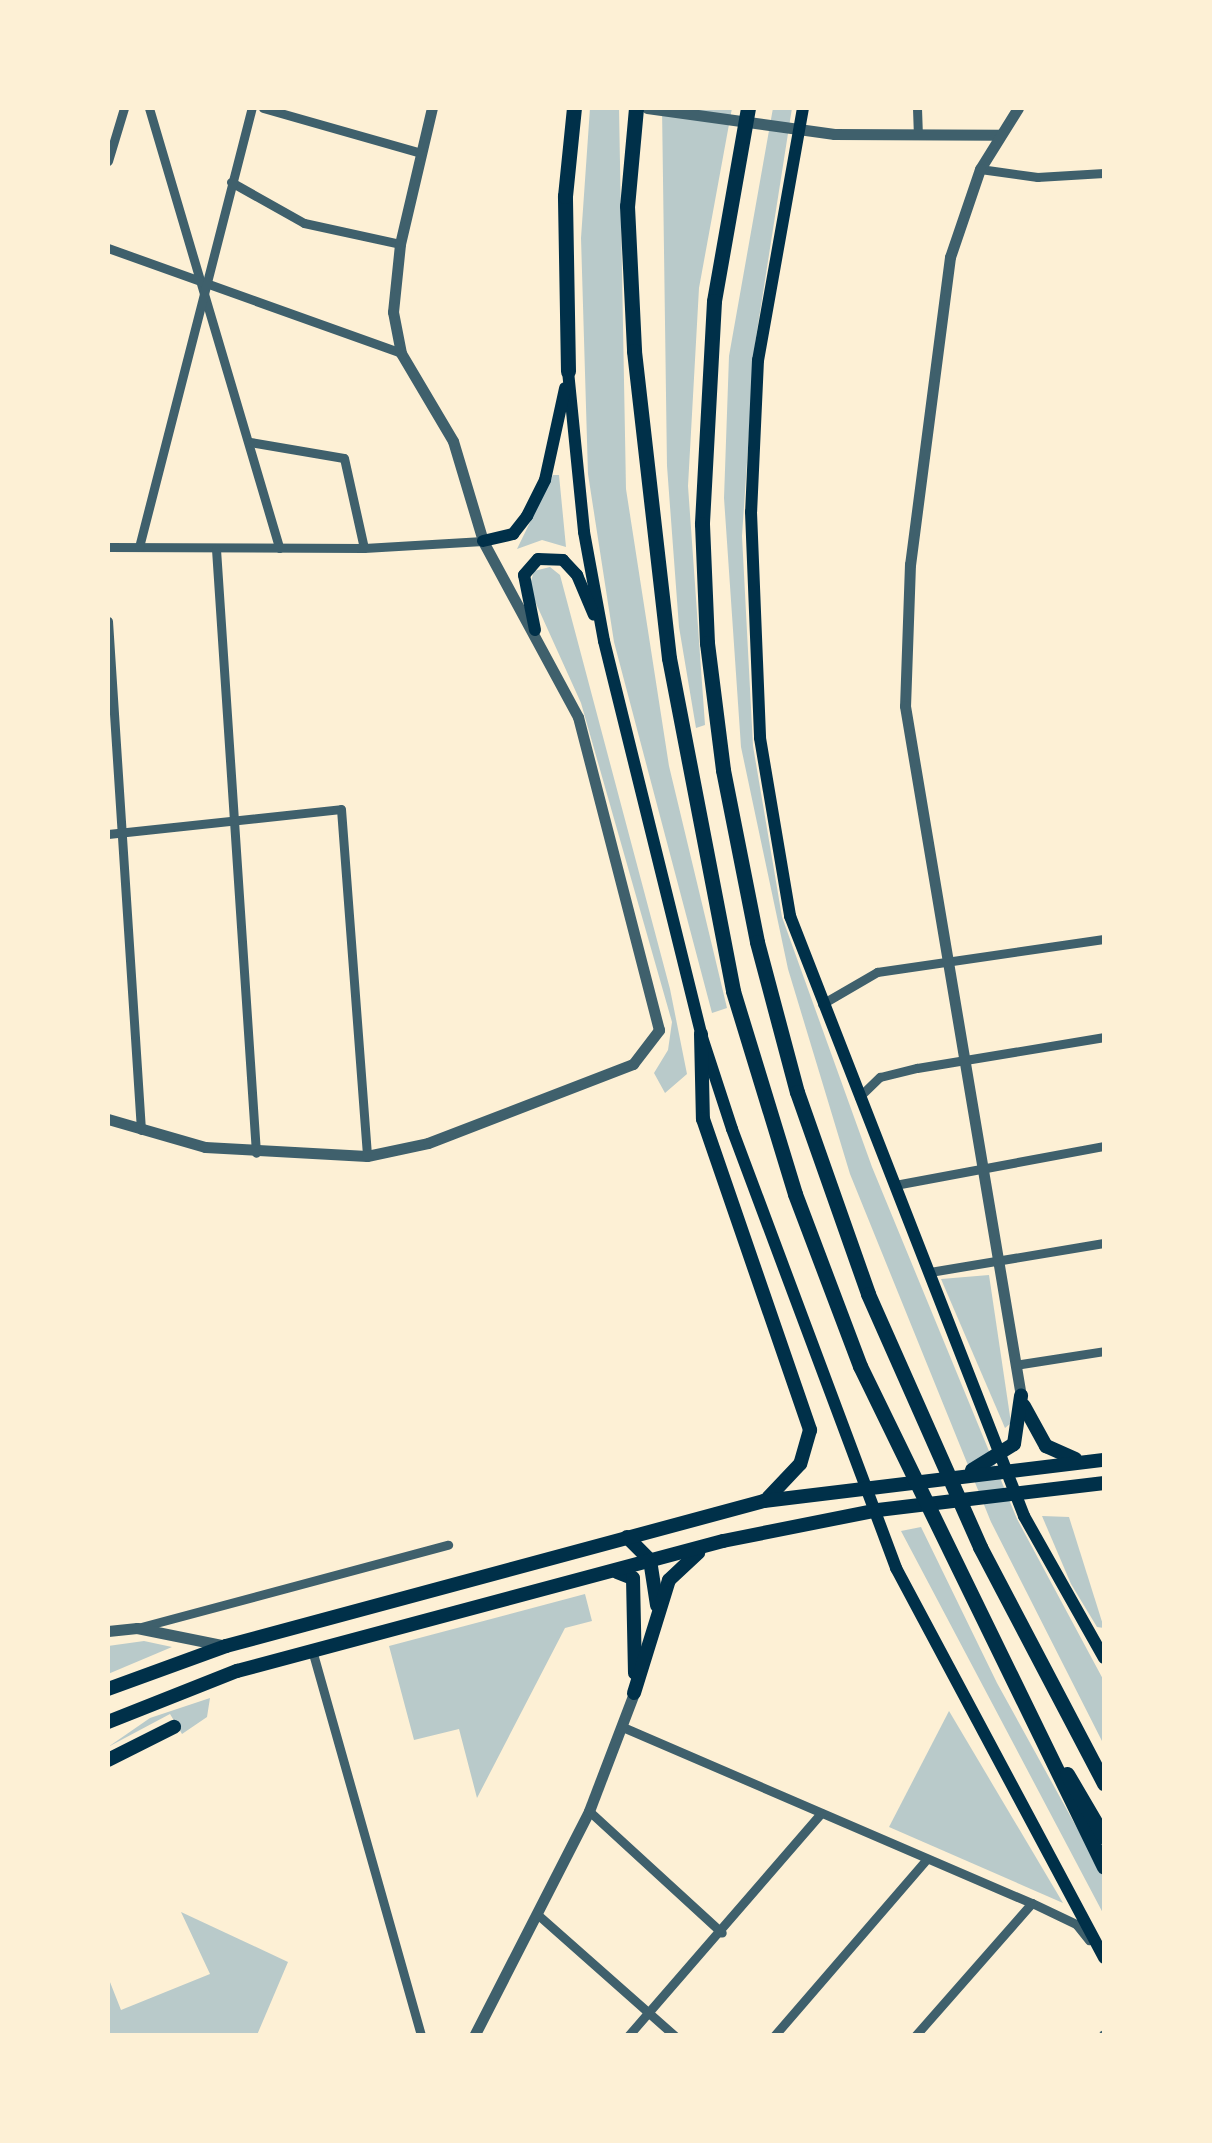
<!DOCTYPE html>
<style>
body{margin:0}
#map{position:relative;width:1212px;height:2143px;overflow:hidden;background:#fdf0d5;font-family:Signika,sans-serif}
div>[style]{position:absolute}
.green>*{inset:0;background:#b9caca}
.minor>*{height:9px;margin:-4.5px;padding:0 4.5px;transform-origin:4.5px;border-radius:4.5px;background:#3f606c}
.tertiary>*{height:11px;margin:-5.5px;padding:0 5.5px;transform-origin:5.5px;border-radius:5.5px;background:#3f606c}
.secondary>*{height:12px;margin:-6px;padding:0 6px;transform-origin:6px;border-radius:6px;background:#003049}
.primary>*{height:14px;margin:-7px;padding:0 7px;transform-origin:7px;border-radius:7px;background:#003049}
.trunk>*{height:15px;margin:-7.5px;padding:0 7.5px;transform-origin:7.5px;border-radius:7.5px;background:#003049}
span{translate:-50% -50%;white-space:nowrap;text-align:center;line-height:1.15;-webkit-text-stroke:8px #fdf0d5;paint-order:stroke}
.frame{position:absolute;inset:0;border:110px solid #fdf0d5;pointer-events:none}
</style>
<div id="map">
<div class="green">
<div style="clip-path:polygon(590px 108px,619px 108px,626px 489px,669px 766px,727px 1008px,712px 1013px,614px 642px,588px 474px,581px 238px)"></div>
<div style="clip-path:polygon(662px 108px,732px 108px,699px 288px,688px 486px,705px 725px,696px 728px,679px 627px,667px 466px)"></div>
<div style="clip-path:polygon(773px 108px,792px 108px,755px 344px,742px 536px,753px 746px,782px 917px,872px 1167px,1017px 1519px,1104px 1681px,1104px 1745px,991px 1522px,850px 1174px,788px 969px,741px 747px,724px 498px,729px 356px)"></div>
<div style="clip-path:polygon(553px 475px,559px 475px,566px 547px,542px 540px,517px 549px)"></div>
<div style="clip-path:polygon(550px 567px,560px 575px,670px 989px,687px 1074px,665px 1093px,654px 1073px,668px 1050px,672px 1022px,581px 703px,529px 588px,534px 571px)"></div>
<div style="clip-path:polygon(989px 1275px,1011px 1423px,1005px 1428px,941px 1279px)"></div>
<div style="clip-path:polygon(1042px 1516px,1069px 1517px,1104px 1628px,1097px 1627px,1071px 1584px)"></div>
<div style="clip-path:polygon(921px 1527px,997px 1683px,1104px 1877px,1104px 1915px,901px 1531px)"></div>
<div style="clip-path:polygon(585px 1594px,592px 1621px,565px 1628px,477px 1798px,459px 1729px,414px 1740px,389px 1646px)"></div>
<div style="clip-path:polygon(144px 1641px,172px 1647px,108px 1674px,108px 1646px)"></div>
<div style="clip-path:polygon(210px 1698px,207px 1717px,182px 1734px,170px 1714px,108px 1747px,150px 1718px)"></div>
<div style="clip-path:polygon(949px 1711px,1063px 1903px,889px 1827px)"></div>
<div style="clip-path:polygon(181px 1912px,288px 1962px,257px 2035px,108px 2035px,108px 1977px,121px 2010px,210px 1974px)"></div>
</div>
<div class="minor">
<div style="left:149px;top:108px;width:459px;rotate:73.5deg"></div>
<div style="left:263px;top:108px;width:164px;rotate:15.9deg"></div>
<div style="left:917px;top:108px;width:27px;rotate:88deg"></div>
<div style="left:108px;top:161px;width:55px;rotate:-73.2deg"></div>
<div style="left:980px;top:169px;width:58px;rotate:8deg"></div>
<div style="left:1037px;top:177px;width:67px;rotate:-3.4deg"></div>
<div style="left:231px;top:182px;width:84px;rotate:29.3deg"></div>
<div style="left:304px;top:223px;width:98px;rotate:12.3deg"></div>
<div style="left:108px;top:248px;width:311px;rotate:19.7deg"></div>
<div style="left:250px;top:442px;width:95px;rotate:9.7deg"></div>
<div style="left:344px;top:458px;width:92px;rotate:77.5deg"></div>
<div style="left:108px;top:547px;width:256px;rotate:0.2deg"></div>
<div style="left:364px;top:548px;width:119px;rotate:-3.4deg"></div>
<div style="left:139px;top:547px;width:453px;rotate:-75.6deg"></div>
<div style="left:216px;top:549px;width:605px;rotate:86.21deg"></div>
<div style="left:108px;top:621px;width:510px;rotate:86.29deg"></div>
<div style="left:108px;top:834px;width:234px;rotate:-6.1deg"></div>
<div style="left:341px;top:809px;width:348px;rotate:85.7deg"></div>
<div style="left:822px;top:1004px;width:64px;rotate:-30.2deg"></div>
<div style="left:877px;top:972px;width:229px;rotate:-8.3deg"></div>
<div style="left:859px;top:1097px;width:29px;rotate:-44deg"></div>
<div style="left:880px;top:1077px;width:38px;rotate:-14deg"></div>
<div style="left:917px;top:1068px;width:190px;rotate:-9.4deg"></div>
<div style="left:895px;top:1185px;width:213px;rotate:-10.6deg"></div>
<div style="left:930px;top:1272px;width:176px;rotate:-9.5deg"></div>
<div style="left:1015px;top:1365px;width:90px;rotate:-8.9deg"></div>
<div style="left:141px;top:1627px;width:318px;rotate:-15deg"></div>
<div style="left:312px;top:1650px;width:401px;rotate:74.2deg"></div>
<div style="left:625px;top:1728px;width:443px;rotate:23.3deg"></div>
<div style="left:1032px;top:1903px;width:49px;rotate:25.5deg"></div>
<div style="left:1076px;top:1924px;width:21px;rotate:51deg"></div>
<div style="left:589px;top:1811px;width:180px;rotate:42.5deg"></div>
<div style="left:537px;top:1914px;width:184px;rotate:41.5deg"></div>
<div style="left:628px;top:2036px;width:295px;rotate:-49.1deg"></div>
<div style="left:774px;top:2036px;width:234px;rotate:-49.2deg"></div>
<div style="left:915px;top:2036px;width:177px;rotate:-48.7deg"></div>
</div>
<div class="tertiary">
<div style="left:647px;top:108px;width:189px;rotate:7.9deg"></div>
<div style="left:834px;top:134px;width:165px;rotate:0.3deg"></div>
<div style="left:1018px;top:108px;width:72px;rotate:121.9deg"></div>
<div style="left:980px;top:169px;width:93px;rotate:108.8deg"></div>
<div style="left:950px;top:257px;width:310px;rotate:97.4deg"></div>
<div style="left:910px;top:564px;width:142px;rotate:92deg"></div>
<div style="left:905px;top:706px;width:700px;rotate:80.46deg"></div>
<div style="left:108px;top:1119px;width:101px;rotate:16.1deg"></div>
<div style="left:205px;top:1147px;width:162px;rotate:3.2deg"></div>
<div style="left:367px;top:1156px;width:62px;rotate:-12deg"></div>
<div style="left:428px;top:1143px;width:220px;rotate:-21.1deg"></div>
<div style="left:633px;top:1064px;width:43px;rotate:-52.6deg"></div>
<div style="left:659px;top:1030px;width:323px;rotate:-104.5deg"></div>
<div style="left:578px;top:717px;width:200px;rotate:-118.4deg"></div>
<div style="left:483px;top:541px;width:104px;rotate:-106.7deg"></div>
<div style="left:453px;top:441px;width:102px;rotate:-120.6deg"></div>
<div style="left:401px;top:353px;width:42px;rotate:-101deg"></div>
<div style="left:393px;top:312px;width:68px;rotate:-84.1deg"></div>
<div style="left:400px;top:244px;width:140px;rotate:-76.8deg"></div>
<div style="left:108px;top:1631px;width:29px;rotate:-6deg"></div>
<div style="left:137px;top:1628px;width:91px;rotate:11.4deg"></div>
<div style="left:474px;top:2036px;width:253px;rotate:-62.9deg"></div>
<div style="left:589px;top:1811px;width:126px;rotate:-69.1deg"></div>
<div style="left:1104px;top:2036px;width:1px;rotate:-90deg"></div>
</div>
<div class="secondary">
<div style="left:803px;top:108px;width:256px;rotate:100.1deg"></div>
<div style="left:758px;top:360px;width:152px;rotate:92.6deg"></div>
<div style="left:751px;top:512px;width:226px;rotate:87.7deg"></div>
<div style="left:760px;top:738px;width:181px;rotate:80.4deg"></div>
<div style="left:790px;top:916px;width:644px;rotate:68.69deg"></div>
<div style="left:1024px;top:1516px;width:163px;rotate:60.6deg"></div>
<div style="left:568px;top:371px;width:162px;rotate:84.3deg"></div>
<div style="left:584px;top:532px;width:111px;rotate:79.6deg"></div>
<div style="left:604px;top:641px;width:405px;rotate:76.1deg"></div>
<div style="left:701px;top:1034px;width:100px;rotate:71.9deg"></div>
<div style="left:732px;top:1129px;width:469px;rotate:69.5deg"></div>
<div style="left:896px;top:1568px;width:442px;rotate:61.9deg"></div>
<div style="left:483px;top:541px;width:31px;rotate:-13deg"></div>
<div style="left:513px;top:534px;width:23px;rotate:-52deg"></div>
<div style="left:527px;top:516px;width:40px;rotate:-63.4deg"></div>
<div style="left:545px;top:480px;width:94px;rotate:-77.7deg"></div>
<div style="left:535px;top:630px;width:56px;rotate:-101.3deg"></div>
<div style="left:524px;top:575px;width:21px;rotate:-49deg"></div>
<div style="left:538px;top:559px;width:25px;rotate:2deg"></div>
<div style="left:563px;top:560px;width:21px;rotate:47deg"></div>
<div style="left:577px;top:575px;width:43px;rotate:67deg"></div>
</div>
<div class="primary">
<div style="left:701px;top:1034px;width:85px;rotate:88.7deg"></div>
<div style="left:703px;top:1119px;width:329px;rotate:71deg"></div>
<div style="left:810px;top:1430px;width:35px;rotate:106deg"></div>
<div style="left:800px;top:1464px;width:48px;rotate:133.3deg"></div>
<div style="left:1024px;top:1406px;width:46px;rotate:61.2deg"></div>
<div style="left:1046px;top:1446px;width:32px;rotate:24deg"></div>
<div style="left:972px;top:1470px;width:49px;rotate:-31.8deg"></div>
<div style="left:1014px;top:1444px;width:49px;rotate:-81.7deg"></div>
<div style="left:627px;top:1537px;width:33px;rotate:45deg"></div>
<div style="left:650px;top:1560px;width:46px;rotate:81.2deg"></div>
<div style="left:617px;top:1572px;width:17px;rotate:21deg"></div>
<div style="left:633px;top:1578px;width:95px;rotate:88.8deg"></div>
<div style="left:108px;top:1689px;width:126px;rotate:-20deg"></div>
<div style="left:226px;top:1646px;width:557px;rotate:-15.08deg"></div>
<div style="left:764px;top:1501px;width:342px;rotate:-6.9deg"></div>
<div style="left:634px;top:1693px;width:118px;rotate:-72.8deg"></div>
<div style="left:669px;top:1580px;width:40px;rotate:-43deg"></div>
<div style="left:108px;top:1722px;width:139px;rotate:-21.6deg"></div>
<div style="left:237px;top:1671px;width:503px;rotate:-14.98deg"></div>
<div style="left:723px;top:1541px;width:158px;rotate:-11.3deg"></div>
<div style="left:878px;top:1510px;width:228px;rotate:-6.8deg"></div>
<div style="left:108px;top:1760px;width:74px;rotate:-26.6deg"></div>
</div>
<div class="trunk">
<div style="left:636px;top:108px;width:98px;rotate:95.2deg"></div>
<div style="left:627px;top:206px;width:145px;rotate:87.2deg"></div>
<div style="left:634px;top:351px;width:309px;rotate:83.5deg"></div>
<div style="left:669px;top:658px;width:339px;rotate:79.1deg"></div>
<div style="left:733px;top:991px;width:212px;rotate:73deg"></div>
<div style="left:795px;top:1194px;width:184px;rotate:69.3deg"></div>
<div style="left:860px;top:1366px;width:557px;rotate:64.03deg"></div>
<div style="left:748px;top:108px;width:196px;rotate:100deg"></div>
<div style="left:714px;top:301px;width:223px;rotate:93.1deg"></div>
<div style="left:702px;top:524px;width:119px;rotate:87.6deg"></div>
<div style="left:707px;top:643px;width:128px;rotate:82.8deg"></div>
<div style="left:723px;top:770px;width:175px;rotate:78.8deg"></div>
<div style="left:757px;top:942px;width:155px;rotate:75.1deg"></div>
<div style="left:797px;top:1092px;width:214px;rotate:70.6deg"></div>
<div style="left:868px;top:1294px;width:277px;rotate:66.1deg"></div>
<div style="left:980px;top:1547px;width:267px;rotate:62.3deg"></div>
<div style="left:568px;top:371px;width:175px;rotate:-91deg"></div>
<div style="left:565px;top:196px;width:88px;rotate:-84.2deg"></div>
<div style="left:1067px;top:1774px;width:73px;rotate:59.6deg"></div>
</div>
<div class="frame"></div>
</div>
